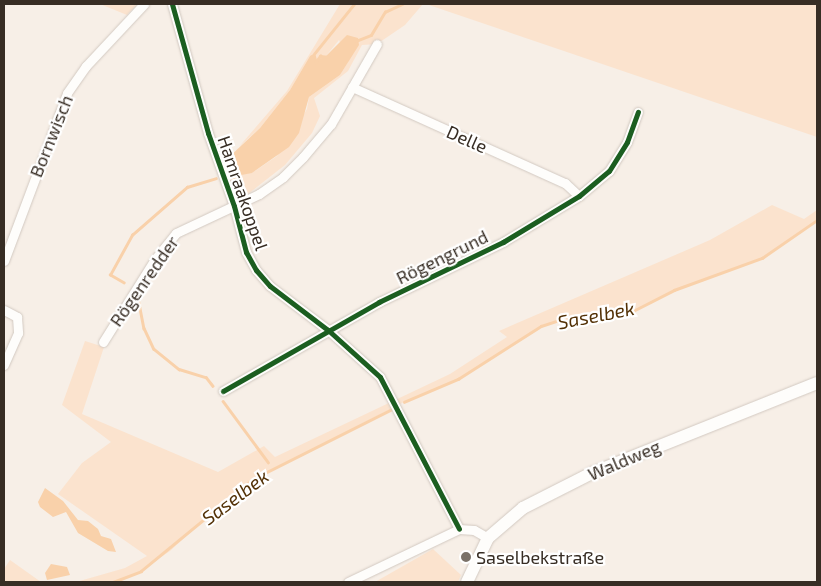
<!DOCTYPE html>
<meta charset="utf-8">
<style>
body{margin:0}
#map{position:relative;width:821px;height:586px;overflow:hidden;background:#f7efe7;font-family:"Exo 2",sans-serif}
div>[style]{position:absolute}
.green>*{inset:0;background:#fbe3ce}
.water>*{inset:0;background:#f9d1aa}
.stream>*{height:2.5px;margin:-1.25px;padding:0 1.25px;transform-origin:1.25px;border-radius:1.25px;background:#f9d1aa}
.roads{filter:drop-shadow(0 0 1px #d2c9c1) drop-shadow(0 0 1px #d2c9c1)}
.street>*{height:9px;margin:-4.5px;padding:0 4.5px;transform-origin:4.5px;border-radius:4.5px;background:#fefdfb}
.secondary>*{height:12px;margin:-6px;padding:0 6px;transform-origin:6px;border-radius:6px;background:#fefdfb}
.cycleway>*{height:5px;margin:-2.5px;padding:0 2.5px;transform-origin:2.5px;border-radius:2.5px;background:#1b5e20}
.dots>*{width:14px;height:14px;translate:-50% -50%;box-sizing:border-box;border:2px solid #fff;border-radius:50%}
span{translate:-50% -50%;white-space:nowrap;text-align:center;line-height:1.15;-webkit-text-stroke:4.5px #fff;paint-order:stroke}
.street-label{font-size:18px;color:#372d24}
.poi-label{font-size:18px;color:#372d24}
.left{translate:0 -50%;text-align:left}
.water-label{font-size:19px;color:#533106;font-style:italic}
.frame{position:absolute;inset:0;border:5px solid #372d24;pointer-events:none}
</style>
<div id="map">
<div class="green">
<div style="clip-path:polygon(100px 4px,137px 4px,127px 15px)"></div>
<div style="clip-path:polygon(evenodd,340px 4px,423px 4px,405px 25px,377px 44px,362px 45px,348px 71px,314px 98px,320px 116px,312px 133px,285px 165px,248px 194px,238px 194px,230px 184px,222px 159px,237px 149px,287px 91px,340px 4px,339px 40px,348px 62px,340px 75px,309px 97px,307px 109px,277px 156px,252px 173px,233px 172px,231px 154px,260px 128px,290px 90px,310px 56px,317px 60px,326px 56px,339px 40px)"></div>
<div style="clip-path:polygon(426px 4px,817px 4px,817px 137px)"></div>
<div style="clip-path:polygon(772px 205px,804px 219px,817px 210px,817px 220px,762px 258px,674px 290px,638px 310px,560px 320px,536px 329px,458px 379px,404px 402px,258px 477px,229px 497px,170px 551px,135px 575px,113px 582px,76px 582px,125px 568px,147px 556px,58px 494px,82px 463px,111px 442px,62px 405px,85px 341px,104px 347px,82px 414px,218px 472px,264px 446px,275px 457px,450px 374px,507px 337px,499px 331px,710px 240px)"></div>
<div style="clip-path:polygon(433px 549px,461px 575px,458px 582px,375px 582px)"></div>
<div style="clip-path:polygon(10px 560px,41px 582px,4px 582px,4px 569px)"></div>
</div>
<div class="water">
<div style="clip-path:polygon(347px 35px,358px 38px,359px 45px,340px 75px,309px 97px,299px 133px,289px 147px,252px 173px,236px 176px,227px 159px,260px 128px,290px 90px,310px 56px,315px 53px,317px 60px,326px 56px)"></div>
<div style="clip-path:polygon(45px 488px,63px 501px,78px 520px,88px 521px,98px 529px,101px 536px,111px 539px,116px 552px,108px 551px,78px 533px,66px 512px,53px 517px,40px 507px,38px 502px)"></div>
<div style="clip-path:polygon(51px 564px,67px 567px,70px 575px,47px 580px,45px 573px)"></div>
</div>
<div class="stream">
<div style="left:356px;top:41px;width:16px;rotate:-22deg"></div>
<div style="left:371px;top:35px;width:27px;rotate:-59deg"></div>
<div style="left:385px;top:12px;width:19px;rotate:-25deg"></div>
<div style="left:314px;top:54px;width:64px;rotate:-51.3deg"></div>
<div style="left:315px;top:63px;width:9px;rotate:-54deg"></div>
<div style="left:320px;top:56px;width:9px;rotate:6deg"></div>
<div style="left:233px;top:178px;width:7px;rotate:-56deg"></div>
<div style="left:124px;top:283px;width:16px;rotate:-150deg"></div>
<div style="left:110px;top:275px;width:46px;rotate:-61.2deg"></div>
<div style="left:132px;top:235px;width:73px;rotate:-41.1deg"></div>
<div style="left:187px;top:187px;width:30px;rotate:-17deg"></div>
<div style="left:138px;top:298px;width:31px;rotate:79deg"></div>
<div style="left:144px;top:328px;width:23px;rotate:65deg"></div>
<div style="left:154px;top:349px;width:32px;rotate:39deg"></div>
<div style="left:179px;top:369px;width:28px;rotate:17deg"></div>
<div style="left:206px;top:377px;width:11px;rotate:52deg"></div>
<div style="left:223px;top:401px;width:76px;rotate:53.6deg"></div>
<div style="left:404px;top:402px;width:59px;rotate:-23.1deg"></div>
<div style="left:458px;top:379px;width:98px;rotate:-32.6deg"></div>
<div style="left:541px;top:326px;width:20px;rotate:-18deg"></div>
<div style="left:560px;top:320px;width:74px;rotate:-7deg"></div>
<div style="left:633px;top:311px;width:46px;rotate:-27.1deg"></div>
<div style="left:674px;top:290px;width:94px;rotate:-20deg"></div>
<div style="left:762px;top:258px;width:67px;rotate:-34.6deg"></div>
<div style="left:113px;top:582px;width:30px;rotate:-21deg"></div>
<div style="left:141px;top:571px;width:145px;rotate:-39.4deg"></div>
<div style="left:253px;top:479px;width:156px;rotate:-26.7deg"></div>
</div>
<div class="roads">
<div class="street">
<div style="left:172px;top:4px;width:134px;rotate:74.4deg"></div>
<div style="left:208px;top:133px;width:77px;rotate:70.4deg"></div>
<div style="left:234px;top:206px;width:48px;rotate:75.4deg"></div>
<div style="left:246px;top:252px;width:21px;rotate:61deg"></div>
<div style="left:256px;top:270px;width:21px;rotate:49deg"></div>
<div style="left:270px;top:286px;width:73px;rotate:37.2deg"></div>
<div style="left:328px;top:330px;width:70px;rotate:42.1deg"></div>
<div style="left:380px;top:377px;width:171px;rotate:62.5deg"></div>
<div style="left:352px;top:87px;width:234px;rotate:24.3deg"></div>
<div style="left:565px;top:183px;width:19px;rotate:43deg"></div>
<div style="left:4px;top:261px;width:179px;rotate:-69.4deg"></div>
<div style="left:67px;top:93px;width:33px;rotate:-55deg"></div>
<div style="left:86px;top:66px;width:85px;rotate:-46.9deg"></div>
<div style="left:4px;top:310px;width:15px;rotate:28deg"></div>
<div style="left:17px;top:317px;width:16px;rotate:86deg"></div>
<div style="left:18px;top:333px;width:35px;rotate:114deg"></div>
<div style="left:103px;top:342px;width:98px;rotate:-57.9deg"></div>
<div style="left:155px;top:259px;width:33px;rotate:-51deg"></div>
<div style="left:176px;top:233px;width:92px;rotate:-25.2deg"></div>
<div style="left:259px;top:194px;width:29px;rotate:-35deg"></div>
<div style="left:283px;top:177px;width:28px;rotate:-45deg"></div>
<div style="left:303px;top:157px;width:43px;rotate:-49.7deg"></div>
<div style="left:331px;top:124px;width:92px;rotate:-60.1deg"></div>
<div style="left:223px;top:391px;width:180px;rotate:-29.7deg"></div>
<div style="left:379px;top:302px;width:138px;rotate:-25.8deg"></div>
<div style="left:503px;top:242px;width:89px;rotate:-31.2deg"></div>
<div style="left:579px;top:196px;width:39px;rotate:-40deg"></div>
<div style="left:609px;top:171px;width:34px;rotate:-58deg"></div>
<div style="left:627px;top:142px;width:32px;rotate:-70deg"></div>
<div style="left:348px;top:582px;width:123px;rotate:-25.5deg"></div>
<div style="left:459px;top:529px;width:15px;rotate:4deg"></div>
<div style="left:474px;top:530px;width:16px;rotate:30deg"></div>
</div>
<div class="secondary">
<div style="left:467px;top:582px;width:49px;rotate:-64.5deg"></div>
<div style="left:488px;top:538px;width:46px;rotate:-40.6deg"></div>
<div style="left:523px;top:508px;width:77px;rotate:-26.9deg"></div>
<div style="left:592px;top:473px;width:242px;rotate:-21.8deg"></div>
</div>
</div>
<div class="cycleway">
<div style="left:172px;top:4px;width:134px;rotate:74.4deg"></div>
<div style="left:208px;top:133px;width:77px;rotate:70.4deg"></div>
<div style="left:234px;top:206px;width:48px;rotate:75.4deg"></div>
<div style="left:246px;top:252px;width:21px;rotate:61deg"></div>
<div style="left:256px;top:270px;width:21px;rotate:49deg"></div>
<div style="left:270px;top:286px;width:73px;rotate:37.2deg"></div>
<div style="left:328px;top:330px;width:70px;rotate:42.1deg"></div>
<div style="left:380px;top:377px;width:171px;rotate:62.5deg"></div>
<div style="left:223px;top:391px;width:180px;rotate:-29.7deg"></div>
<div style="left:379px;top:302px;width:138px;rotate:-25.8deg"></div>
<div style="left:503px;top:242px;width:89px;rotate:-31.2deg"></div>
<div style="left:579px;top:196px;width:39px;rotate:-40deg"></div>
<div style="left:609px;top:171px;width:34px;rotate:-58deg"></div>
<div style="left:627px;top:142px;width:32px;rotate:-70deg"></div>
</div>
<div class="dots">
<div style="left:466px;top:557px;background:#7a7168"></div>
</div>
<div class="street-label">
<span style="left:51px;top:136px;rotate:-68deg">Bornwisch</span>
<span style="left:467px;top:139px;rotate:24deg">Delle</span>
<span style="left:243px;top:193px;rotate:71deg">Hamraakoppel</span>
<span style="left:442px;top:257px;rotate:-26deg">Rögengrund</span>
<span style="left:144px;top:281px;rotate:-55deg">Rögenredder</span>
<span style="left:624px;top:460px;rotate:-23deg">Waldweg</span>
</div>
<div class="poi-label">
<span class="left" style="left:476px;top:557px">Saselbekstraße</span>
</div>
<div class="water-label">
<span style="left:596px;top:315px;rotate:-11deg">Saselbek</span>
<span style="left:235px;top:497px;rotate:-37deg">Saselbek</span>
</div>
<div class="frame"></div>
</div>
